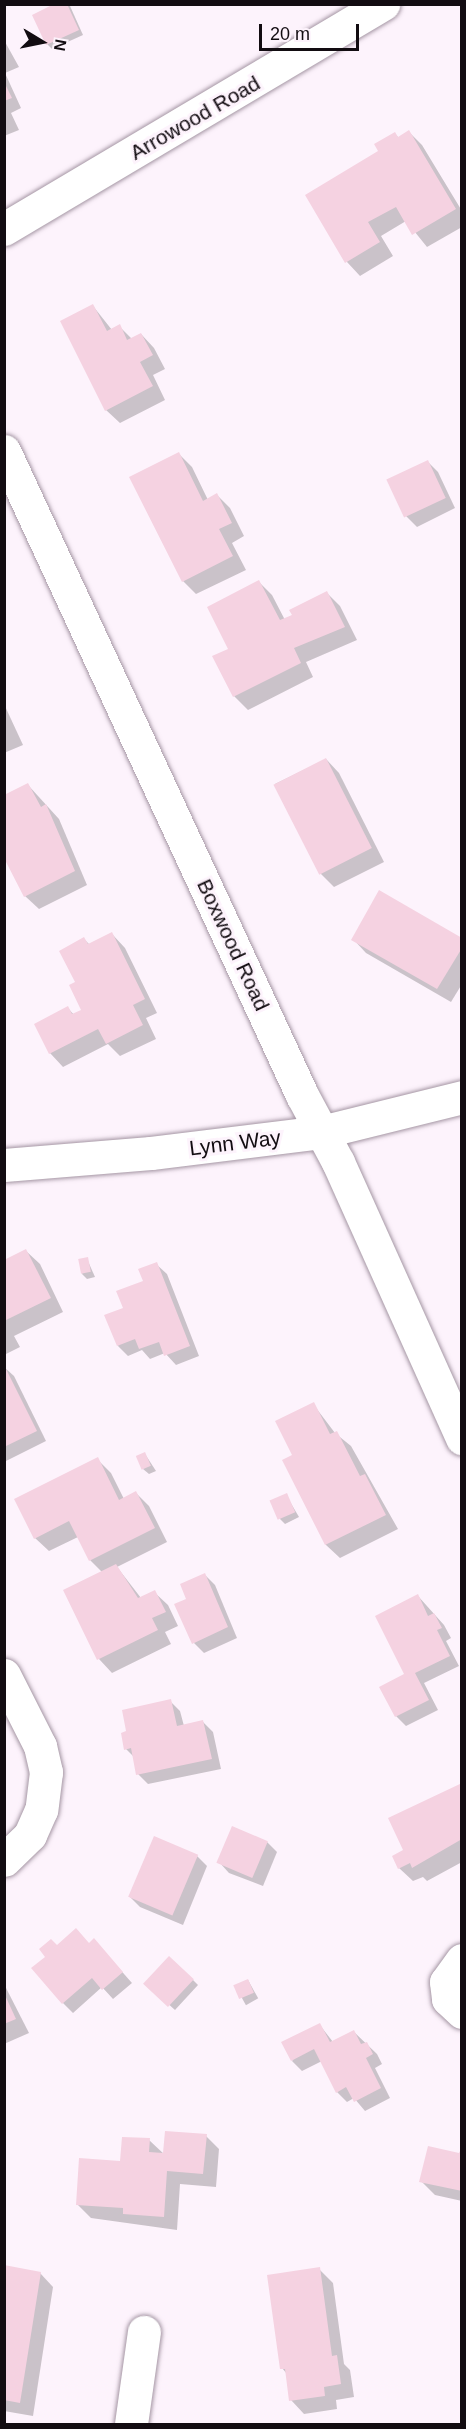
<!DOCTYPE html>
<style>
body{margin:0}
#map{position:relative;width:466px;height:2429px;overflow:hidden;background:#fdf3fc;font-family:Helvetica,sans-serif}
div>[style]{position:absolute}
.shadow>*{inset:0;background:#0003;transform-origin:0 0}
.building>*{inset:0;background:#f5d2e1;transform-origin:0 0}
.roads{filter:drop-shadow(0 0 2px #a596a4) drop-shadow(0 0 2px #a596a4)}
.minor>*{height:33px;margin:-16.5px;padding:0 16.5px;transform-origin:16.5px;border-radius:16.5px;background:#fff}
span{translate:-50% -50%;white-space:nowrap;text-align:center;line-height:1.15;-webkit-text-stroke:6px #fdf3fc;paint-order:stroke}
.street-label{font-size:21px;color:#120c11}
.frame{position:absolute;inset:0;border:6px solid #120c11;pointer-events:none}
.north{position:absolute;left:12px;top:12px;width:60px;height:60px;-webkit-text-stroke:4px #fdf3fc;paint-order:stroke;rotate:100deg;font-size:16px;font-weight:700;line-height:24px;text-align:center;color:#120c11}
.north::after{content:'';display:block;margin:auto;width:21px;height:27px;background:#120c11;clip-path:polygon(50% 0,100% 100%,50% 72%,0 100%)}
.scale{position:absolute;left:259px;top:24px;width:100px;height:27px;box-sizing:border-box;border:3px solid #120c11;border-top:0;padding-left:8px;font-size:18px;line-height:21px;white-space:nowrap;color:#120c11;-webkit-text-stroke:4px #fdf3fc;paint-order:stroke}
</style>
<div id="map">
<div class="shadow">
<div style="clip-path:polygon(57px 4px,70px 6px,83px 35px,52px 49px,47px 44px)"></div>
<div style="clip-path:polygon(4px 40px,19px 67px,5px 73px,21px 108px,11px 113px,19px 130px,4px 136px)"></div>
<div style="clip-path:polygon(409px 132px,422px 145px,462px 211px,462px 227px,427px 247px,406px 221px,381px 236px,393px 256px,360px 276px,347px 262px,307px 195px,380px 151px,394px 133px,399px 138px)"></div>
<div style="clip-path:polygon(93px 306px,112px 330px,119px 326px,132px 339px,141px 334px,154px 348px,165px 369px,153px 375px,165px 400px,120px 423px,106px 410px)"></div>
<div style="clip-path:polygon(179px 454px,192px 467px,208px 500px,217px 495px,230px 508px,244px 536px,232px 543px,246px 570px,196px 594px,183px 581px)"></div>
<div style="clip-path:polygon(428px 462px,438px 472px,455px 508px,417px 527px,406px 516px,389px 480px)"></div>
<div style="clip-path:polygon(259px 582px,272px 595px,285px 620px,327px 593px,340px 606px,357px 640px,306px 662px,313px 677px,248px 710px,234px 696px)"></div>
<div style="clip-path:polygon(4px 704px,23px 745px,4px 753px)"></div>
<div style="clip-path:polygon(326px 759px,339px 773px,384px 862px,334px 887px,320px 873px,275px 784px)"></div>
<div style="clip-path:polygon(28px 785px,59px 819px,87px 885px,39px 909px,25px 896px)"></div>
<div style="clip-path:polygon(112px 934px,125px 948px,157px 1013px,146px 1018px,156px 1039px,120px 1056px,108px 1044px,63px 1067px,50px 1053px,68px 1008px,74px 1015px,83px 1010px,77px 983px,84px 939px,90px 945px)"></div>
<div style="clip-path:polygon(353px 939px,462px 939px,462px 984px,451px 1002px,366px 953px)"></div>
<div style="clip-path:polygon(26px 1251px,40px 1264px,63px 1312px,14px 1336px,20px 1347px,4px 1355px,4px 1262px)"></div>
<div style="clip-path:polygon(87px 1259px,95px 1277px,87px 1279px,82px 1274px)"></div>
<div style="clip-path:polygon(156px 1264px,167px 1274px,199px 1356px,176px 1365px,165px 1353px,150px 1359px,142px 1350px,128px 1356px,118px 1346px,125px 1308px)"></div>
<div style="clip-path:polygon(4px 1367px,14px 1376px,46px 1441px,4px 1462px)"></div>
<div style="clip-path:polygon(313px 1404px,335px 1433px,351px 1446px,398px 1529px,340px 1558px,326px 1545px,284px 1461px,294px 1456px)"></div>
<div style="clip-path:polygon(145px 1454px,156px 1471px,149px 1474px,143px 1469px)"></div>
<div style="clip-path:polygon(97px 1459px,111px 1473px,124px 1499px,136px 1493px,149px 1506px,167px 1542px,117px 1567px,141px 1598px,154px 1592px,168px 1605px,178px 1626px,165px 1632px,171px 1644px,112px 1673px,99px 1659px,102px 1572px,90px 1560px,78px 1537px,49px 1551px,35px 1538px)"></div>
<div style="clip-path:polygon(286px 1495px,299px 1517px,285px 1524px,280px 1519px)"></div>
<div style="clip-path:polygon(205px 1575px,215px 1585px,237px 1638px,204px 1653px,194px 1643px,188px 1599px)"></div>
<div style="clip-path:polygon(418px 1596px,444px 1625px,451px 1638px,446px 1641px,459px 1666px,424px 1683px,438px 1710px,406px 1726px,396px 1716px,406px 1675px)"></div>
<div style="clip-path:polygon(170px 1701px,180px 1711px,184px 1726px,203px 1722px,213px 1732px,221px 1769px,148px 1784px,138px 1774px,134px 1757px,126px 1749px)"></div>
<div style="clip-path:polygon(462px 1785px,462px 1862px,427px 1881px,423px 1877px,413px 1881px,399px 1868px,405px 1851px)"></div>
<div style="clip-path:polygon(267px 1842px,277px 1852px,263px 1886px,229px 1873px,219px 1862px)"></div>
<div style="clip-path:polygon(197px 1856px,207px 1866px,183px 1925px,140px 1907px,130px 1897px)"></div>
<div style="clip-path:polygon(94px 1940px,132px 1983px,113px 1999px,102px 1987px,73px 2013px,63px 2003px,57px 1947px,90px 1944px)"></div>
<div style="clip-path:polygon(193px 1980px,198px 1985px,175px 2010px,146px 1984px)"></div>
<div style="left:248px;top:1980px;width:21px;height:14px;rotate:61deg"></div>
<div style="clip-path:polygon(4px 1984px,29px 2033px,4px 2044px)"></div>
<div style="clip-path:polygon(319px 2024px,333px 2042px,354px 2032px,377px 2054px,382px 2064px,375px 2068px,390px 2098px,365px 2111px,354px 2098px,347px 2102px,337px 2092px,322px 2061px,302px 2071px,292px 2061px)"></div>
<div style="clip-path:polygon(206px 2136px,219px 2149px,216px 2187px,180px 2184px,177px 2230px,91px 2218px,77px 2204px,149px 2140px,165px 2155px)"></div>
<div style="clip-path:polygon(462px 2150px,462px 2201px,435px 2195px,421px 2181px,460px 2155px)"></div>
<div style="clip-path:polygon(4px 2267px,40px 2273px,53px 2287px,33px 2416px,4px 2411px)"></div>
<div style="clip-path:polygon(319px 2269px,333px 2283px,344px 2364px,350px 2370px,354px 2397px,336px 2400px,337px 2409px,304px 2414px,291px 2400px,287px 2374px,282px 2368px)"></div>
</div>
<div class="building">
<div style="clip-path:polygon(54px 4px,67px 4px,79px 30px,46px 45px,32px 15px)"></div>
<div style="clip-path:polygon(4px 82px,12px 98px,4px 101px)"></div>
<div style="clip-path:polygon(409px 130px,456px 209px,412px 235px,396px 207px,368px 222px,380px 242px,345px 263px,305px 195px,378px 151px,374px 144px,395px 132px,398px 137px)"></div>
<div style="clip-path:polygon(93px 304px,107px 331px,120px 324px,127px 340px,141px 333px,153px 355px,140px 362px,153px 386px,105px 411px,60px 321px)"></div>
<div style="clip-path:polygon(179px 452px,203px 501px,217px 493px,232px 523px,219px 529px,233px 556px,182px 582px,129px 477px)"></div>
<div style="left:428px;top:460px;width:42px;height:46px;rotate:65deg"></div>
<div style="clip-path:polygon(259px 580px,280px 620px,292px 615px,289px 610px,327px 591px,345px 627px,294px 648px,301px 663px,233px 697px,212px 656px,228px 649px,207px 607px)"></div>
<div style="left:326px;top:758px;width:101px;height:59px;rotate:63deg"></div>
<div style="clip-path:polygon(28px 783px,41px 807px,46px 804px,75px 871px,24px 897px,4px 858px,4px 795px)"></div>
<div style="clip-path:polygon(379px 890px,462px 938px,462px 948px,437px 989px,351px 940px)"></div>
<div style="clip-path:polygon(112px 932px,145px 999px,133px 1005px,143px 1025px,106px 1044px,98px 1029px,49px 1054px,34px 1024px,68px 1006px,72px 1014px,81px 1010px,69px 985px,75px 982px,59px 951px,84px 937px,88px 944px)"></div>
<div style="clip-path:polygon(26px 1249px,51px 1298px,4px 1321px,4px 1260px)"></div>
<div style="left:88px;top:1257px;width:15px;height:10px;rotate:79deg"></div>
<div style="clip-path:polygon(157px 1262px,190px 1346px,164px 1356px,159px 1342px,139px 1349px,135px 1339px,117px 1346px,104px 1315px,123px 1308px,116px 1291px,143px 1281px,138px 1269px)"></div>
<div style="clip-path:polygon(4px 1365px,37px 1431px,4px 1447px)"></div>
<div style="clip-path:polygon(314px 1402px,330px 1434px,337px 1431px,360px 1476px,365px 1474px,386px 1515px,325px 1545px,282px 1460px,292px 1455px,275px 1421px)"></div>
<div style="left:145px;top:1452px;width:15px;height:10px;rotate:67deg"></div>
<div style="clip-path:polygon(98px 1457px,119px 1500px,136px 1491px,155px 1528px,89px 1561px,69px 1521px,34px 1539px,14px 1499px)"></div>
<div style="left:287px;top:1493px;width:21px;height:19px;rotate:67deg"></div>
<div style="clip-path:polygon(116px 1564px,138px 1598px,155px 1590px,166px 1612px,152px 1618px,158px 1630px,97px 1660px,63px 1590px)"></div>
<div style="clip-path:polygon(205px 1573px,228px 1627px,192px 1644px,174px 1604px,186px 1599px,180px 1584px)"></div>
<div style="clip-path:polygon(418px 1594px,428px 1616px,434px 1613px,442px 1628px,437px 1630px,450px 1656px,415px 1673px,429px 1700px,395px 1717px,379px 1687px,404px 1674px,375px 1616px)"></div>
<div style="clip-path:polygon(171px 1699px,177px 1726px,203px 1720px,212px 1759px,136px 1775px,131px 1748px,124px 1750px,121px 1733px,126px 1731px,122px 1710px)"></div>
<div style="clip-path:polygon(462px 1783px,462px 1839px,412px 1868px,410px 1863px,398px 1869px,392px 1856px,403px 1850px,388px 1818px)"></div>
<div style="left:232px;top:1826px;width:39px;height:40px;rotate:23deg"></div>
<div style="left:154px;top:1836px;width:48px;height:66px;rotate:23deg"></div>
<div style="clip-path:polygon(76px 1928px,89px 1943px,94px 1938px,123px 1972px,102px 1990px,92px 1978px,62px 2004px,31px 1968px,45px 1957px,39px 1949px,51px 1939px,57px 1945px)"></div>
<div style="left:169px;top:1956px;width:34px;height:38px;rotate:43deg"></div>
<div style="left:248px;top:1979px;width:15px;height:16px;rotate:67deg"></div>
<div style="clip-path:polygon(4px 1993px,16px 2019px,4px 2024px)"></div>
<div style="clip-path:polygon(320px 2023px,330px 2042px,354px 2030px,361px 2044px,367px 2042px,373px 2054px,366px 2058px,381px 2088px,354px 2102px,346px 2087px,336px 2093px,314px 2049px,291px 2061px,281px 2042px)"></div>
<div style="clip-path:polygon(165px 2131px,207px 2134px,203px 2174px,167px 2171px,164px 2217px,123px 2214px,123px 2208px,76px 2205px,79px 2158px,120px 2161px,122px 2137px,150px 2138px,149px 2152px,163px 2153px)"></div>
<div style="clip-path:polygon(428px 2146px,459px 2153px,462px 2147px,462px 2191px,419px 2182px)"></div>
<div style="clip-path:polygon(4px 2265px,41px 2272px,20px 2403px,4px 2400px)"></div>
<div style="clip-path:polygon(320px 2267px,332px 2356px,337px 2355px,341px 2384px,324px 2387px,325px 2396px,289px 2401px,285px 2369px,280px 2369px,267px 2275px)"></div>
</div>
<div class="roads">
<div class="minor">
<div style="left:4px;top:229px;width:441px;rotate:-30.7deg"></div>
<div style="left:4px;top:451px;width:710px;rotate:65.17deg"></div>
<div style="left:302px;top:1095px;width:76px;rotate:61.8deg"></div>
<div style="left:338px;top:1162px;width:303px;rotate:65.8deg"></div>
<div style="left:4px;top:1165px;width:147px;rotate:-4.7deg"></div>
<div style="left:151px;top:1153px;width:171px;rotate:-7deg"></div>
<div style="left:321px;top:1132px;width:145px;rotate:-13.9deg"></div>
<div style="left:4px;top:1675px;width:80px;rotate:63.1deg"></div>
<div style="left:40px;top:1746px;width:27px;rotate:77deg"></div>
<div style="left:46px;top:1772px;width:38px;rotate:97deg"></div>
<div style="left:41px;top:1810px;width:27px;rotate:114deg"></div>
<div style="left:30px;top:1835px;width:36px;rotate:136deg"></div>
<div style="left:462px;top:1960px;width:27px;rotate:126deg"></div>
<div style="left:446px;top:1982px;width:17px;rotate:83deg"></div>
<div style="left:448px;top:1999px;width:19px;rotate:43deg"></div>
<div style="left:131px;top:2424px;width:93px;rotate:-82deg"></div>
</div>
</div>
<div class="street-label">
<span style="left:195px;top:118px;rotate:-30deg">Arrowood Road</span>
<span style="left:233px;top:945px;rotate:65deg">Boxwood Road</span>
<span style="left:235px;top:1143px;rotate:-7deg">Lynn Way</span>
</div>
<div class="frame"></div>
<div class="north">N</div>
<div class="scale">20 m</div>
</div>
